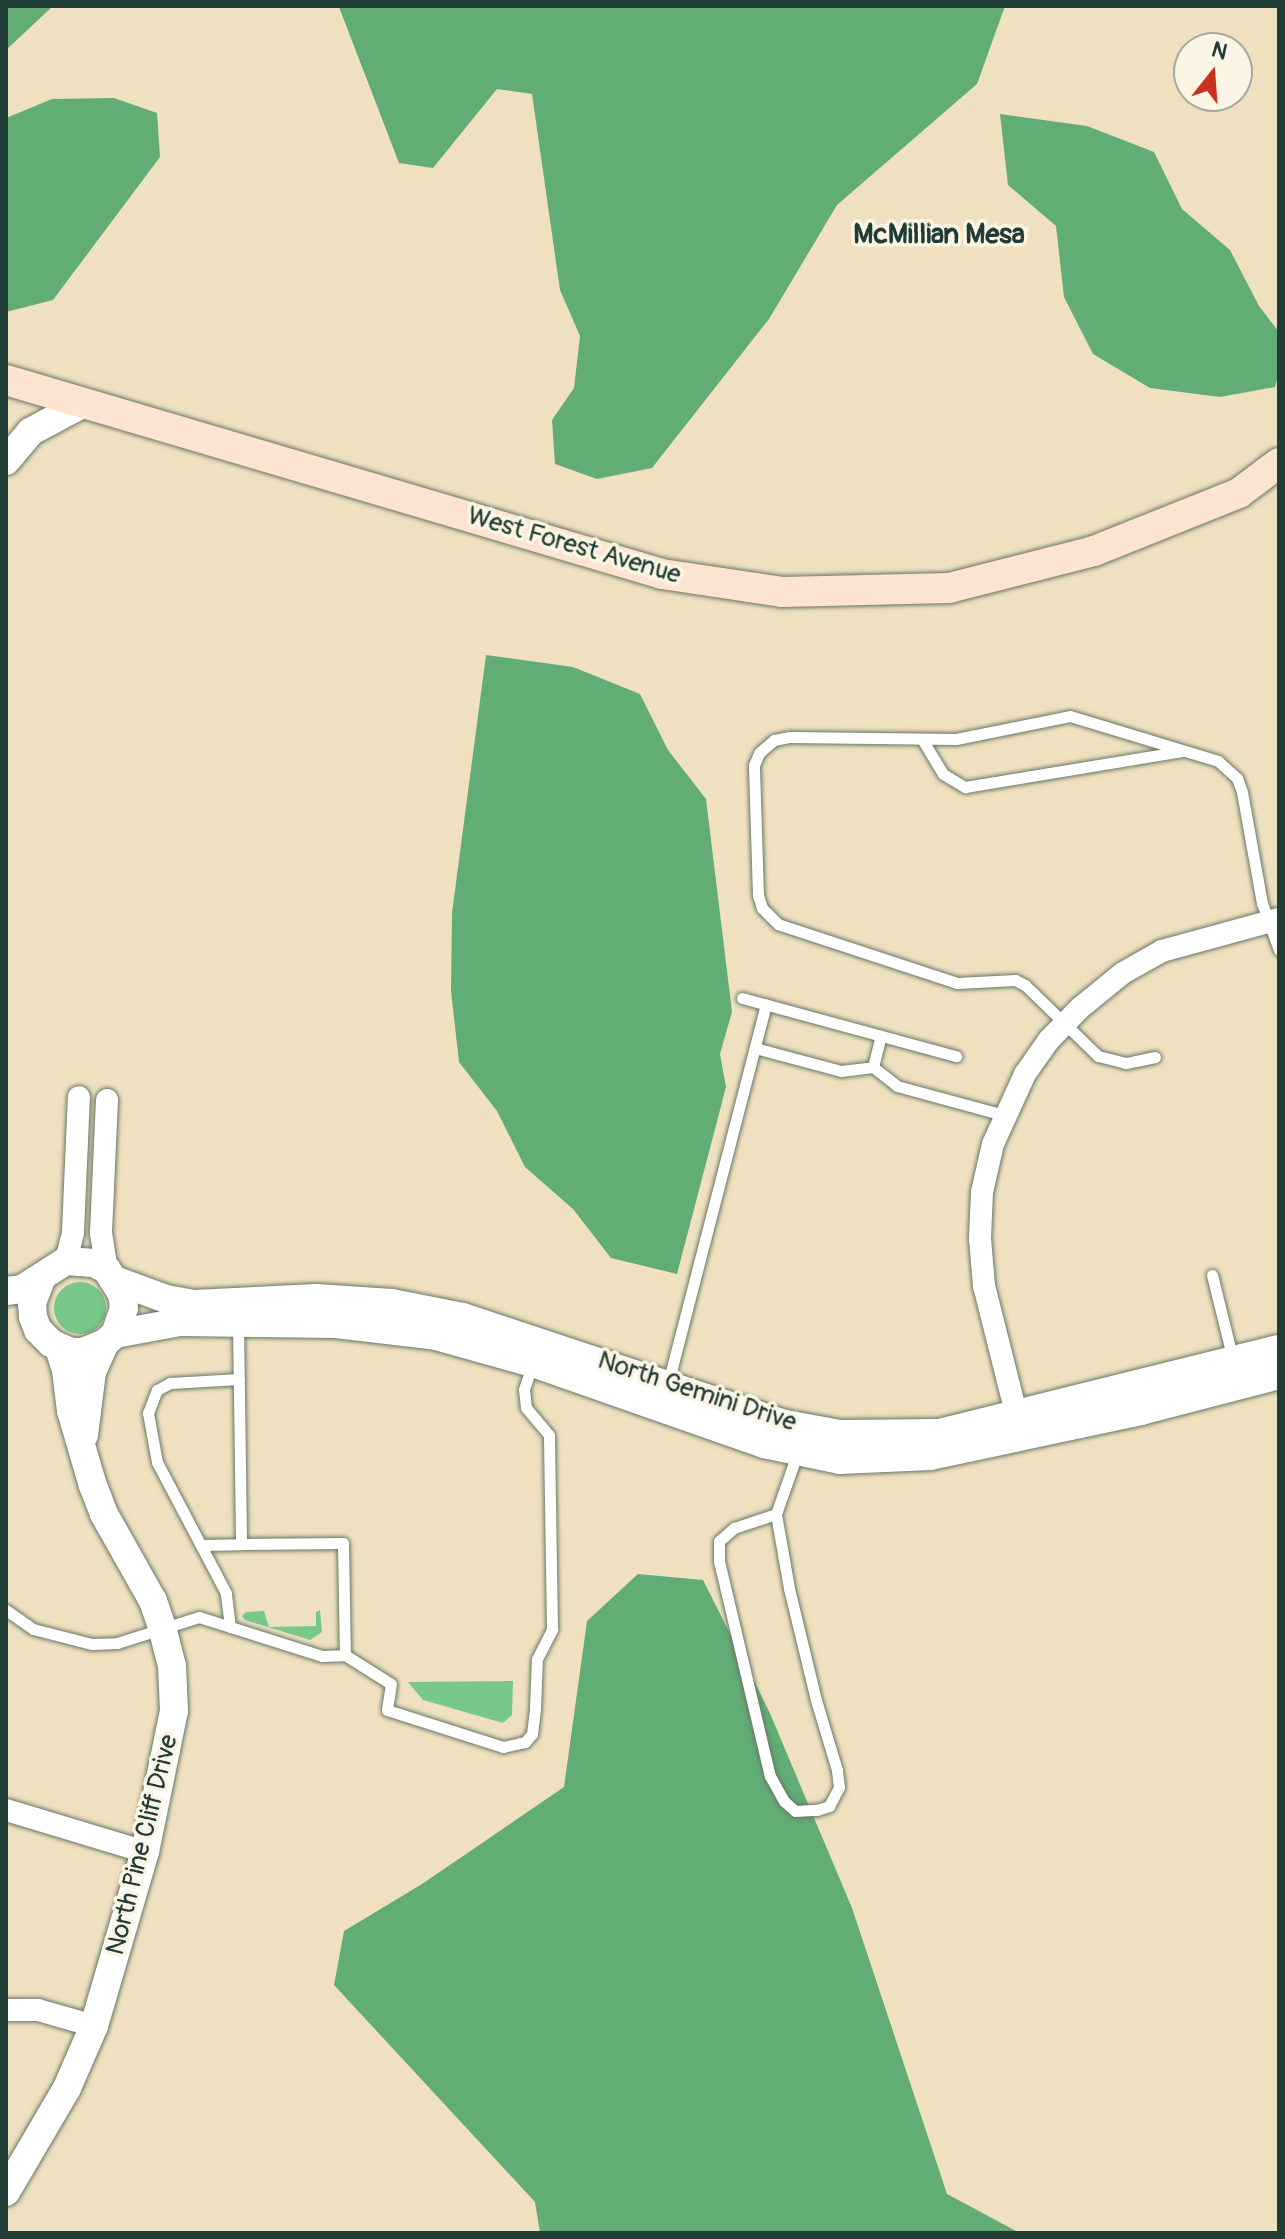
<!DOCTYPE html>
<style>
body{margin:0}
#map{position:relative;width:1285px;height:2239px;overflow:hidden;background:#efe1c0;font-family:Pangolin,sans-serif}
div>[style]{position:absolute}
.green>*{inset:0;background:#78c889}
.round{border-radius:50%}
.forest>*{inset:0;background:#62ac75}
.roads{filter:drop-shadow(0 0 2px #687665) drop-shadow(0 0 2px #687665)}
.service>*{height:11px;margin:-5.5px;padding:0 5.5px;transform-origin:5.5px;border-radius:5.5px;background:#fff}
.minor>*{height:22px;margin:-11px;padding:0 11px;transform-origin:11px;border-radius:11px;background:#fff}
.tertiary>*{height:28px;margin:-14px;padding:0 14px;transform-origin:14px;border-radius:14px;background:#fff}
.secondary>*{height:30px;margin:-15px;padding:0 15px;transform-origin:15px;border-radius:15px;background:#fde4d0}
span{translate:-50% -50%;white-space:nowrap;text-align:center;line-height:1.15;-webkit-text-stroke:7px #fcf5e5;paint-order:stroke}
.street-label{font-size:26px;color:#1f3d34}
.neighbourhood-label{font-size:28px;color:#1f3d34;font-weight:700}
.frame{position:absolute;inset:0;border:8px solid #1f3d34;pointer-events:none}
.north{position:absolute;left:1173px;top:32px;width:80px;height:80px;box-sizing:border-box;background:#fcf5e5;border:2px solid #a4ab9e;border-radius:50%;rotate:17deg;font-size:22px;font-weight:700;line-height:32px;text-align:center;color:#1f3d34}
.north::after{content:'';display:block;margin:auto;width:28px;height:36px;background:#c8321e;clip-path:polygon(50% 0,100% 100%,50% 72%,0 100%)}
</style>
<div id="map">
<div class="green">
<div class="round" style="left:54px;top:1282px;width:52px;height:52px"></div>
<div style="clip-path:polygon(320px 1610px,322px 1632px,310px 1640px,245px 1620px,242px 1616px,246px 1612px,264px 1611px,269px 1627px,316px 1626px,316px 1612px)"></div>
<div style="clip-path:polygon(513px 1681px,512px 1715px,503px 1723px,423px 1700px,408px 1682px)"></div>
</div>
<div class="forest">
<div style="clip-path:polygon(6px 6px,53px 6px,6px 50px)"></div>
<div style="clip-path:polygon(1005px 6px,977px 84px,837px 205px,769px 319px,652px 468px,597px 479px,555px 464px,552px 420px,574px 388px,580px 336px,560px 290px,532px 94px,497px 89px,433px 168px,399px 163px,339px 7px)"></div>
<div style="clip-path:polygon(114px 98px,157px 113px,160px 157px,53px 300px,6px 312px,6px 118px,52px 99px)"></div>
<div style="clip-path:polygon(1000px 114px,1087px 126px,1154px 152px,1182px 209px,1230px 250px,1259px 306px,1279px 332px,1279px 374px,1275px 387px,1220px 397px,1150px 388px,1093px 354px,1064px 297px,1056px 226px,1008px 185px)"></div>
<div style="clip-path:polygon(486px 655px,573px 667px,640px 694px,668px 750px,706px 799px,732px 1012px,720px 1054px,726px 1087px,677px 1274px,611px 1258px,573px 1209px,525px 1167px,497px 1111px,459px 1062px,451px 991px,452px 913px)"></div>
<div style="clip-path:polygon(638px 1574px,703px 1580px,769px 1711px,852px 1908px,947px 2194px,1020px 2233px,540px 2233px,535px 2202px,334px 1985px,344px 1931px,422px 1884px,564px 1787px,587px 1621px)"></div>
</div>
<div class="roads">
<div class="service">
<div style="left:922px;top:739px;width:41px;rotate:59deg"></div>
<div style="left:943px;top:774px;width:26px;rotate:31deg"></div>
<div style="left:965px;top:787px;width:220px;rotate:-9.4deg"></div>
<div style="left:742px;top:998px;width:222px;rotate:15.2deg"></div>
<div style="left:755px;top:1048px;width:89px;rotate:15deg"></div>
<div style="left:841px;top:1071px;width:32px;rotate:-7deg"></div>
<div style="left:873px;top:1067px;width:31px;rotate:38deg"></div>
<div style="left:897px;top:1086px;width:111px;rotate:15.2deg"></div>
<div style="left:1155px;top:1057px;width:30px;rotate:168deg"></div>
<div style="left:1126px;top:1063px;width:29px;rotate:-166deg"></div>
<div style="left:1098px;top:1056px;width:102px;rotate:-135.8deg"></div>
<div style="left:1025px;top:985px;width:11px;rotate:-153deg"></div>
<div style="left:1015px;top:980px;width:58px;rotate:177deg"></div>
<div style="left:957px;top:983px;width:188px;rotate:-161.8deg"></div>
<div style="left:778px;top:924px;width:23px;rotate:-135deg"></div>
<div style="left:762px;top:908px;width:14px;rotate:-107deg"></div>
<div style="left:758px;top:895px;width:130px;rotate:-91.8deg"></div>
<div style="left:754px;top:765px;width:13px;rotate:-67deg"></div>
<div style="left:759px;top:753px;width:20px;rotate:-41deg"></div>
<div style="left:774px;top:740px;width:16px;rotate:-11deg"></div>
<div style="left:790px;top:737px;width:166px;rotate:0.7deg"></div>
<div style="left:956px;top:739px;width:116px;rotate:-11.4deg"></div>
<div style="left:1070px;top:716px;width:155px;rotate:16.9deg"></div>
<div style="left:1218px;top:761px;width:25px;rotate:42deg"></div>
<div style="left:1237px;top:778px;width:15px;rotate:70deg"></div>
<div style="left:1242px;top:792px;width:113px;rotate:79.8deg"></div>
<div style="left:1262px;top:903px;width:50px;rotate:70.1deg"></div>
<div style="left:873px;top:1067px;width:32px;rotate:-76deg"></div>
<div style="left:1212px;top:1275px;width:88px;rotate:76.1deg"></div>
<div style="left:238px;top:1323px;width:221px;rotate:89.2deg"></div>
<div style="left:241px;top:1544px;width:102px;rotate:-0.6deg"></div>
<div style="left:343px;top:1543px;width:112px;rotate:89deg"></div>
<div style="left:668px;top:1383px;width:391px;rotate:-75.5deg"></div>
<div style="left:776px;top:1514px;width:44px;rotate:161.6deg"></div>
<div style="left:734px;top:1528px;width:20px;rotate:139deg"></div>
<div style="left:719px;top:1541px;width:20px;rotate:90deg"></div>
<div style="left:719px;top:1561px;width:221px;rotate:76.7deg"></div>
<div style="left:770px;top:1776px;width:29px;rotate:61deg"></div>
<div style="left:784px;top:1801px;width:15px;rotate:42deg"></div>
<div style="left:795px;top:1811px;width:22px;rotate:-3deg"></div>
<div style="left:817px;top:1810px;width:13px;rotate:-18deg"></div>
<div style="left:829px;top:1806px;width:21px;rotate:-62deg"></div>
<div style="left:839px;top:1787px;width:17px;rotate:-97deg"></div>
<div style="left:837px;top:1770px;width:73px;rotate:-106.7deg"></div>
<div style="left:816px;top:1700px;width:115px;rotate:-103.6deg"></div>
<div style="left:789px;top:1588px;width:75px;rotate:-100deg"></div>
<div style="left:776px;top:1514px;width:64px;rotate:-70.7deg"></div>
<div style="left:202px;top:1545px;width:39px;rotate:-1deg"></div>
<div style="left:6px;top:1610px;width:33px;rotate:35deg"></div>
<div style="left:33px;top:1629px;width:61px;rotate:14.3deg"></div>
<div style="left:92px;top:1644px;width:25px;rotate:-2deg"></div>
<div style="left:117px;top:1643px;width:86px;rotate:-17.6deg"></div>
<div style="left:199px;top:1617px;width:129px;rotate:17.6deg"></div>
<div style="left:322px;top:1656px;width:23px;rotate:-2deg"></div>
<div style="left:345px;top:1655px;width:54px;rotate:32.2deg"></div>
<div style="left:391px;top:1684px;width:26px;rotate:99deg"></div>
<div style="left:387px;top:1710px;width:122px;rotate:17.7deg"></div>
<div style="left:503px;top:1747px;width:23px;rotate:-13deg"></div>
<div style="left:525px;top:1742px;width:11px;rotate:-49deg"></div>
<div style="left:532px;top:1734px;width:26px;rotate:-83deg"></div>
<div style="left:535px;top:1708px;width:49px;rotate:-87.7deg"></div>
<div style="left:537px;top:1659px;width:34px;rotate:-63deg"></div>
<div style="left:552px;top:1629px;width:194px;rotate:-90.9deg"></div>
<div style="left:549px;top:1435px;width:35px;rotate:-130deg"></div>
<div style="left:526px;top:1408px;width:19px;rotate:-96deg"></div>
<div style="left:524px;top:1389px;width:28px;rotate:-71deg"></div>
<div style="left:230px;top:1627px;width:34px;rotate:-97deg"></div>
<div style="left:226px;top:1593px;width:148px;rotate:-117.8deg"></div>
<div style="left:157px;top:1462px;width:50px;rotate:-100.4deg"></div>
<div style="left:148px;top:1413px;width:25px;rotate:-69deg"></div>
<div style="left:157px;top:1390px;width:15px;rotate:-28deg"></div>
<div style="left:170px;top:1383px;width:69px;rotate:-3.3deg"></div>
</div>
<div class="minor">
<div style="left:107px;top:1100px;width:133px;rotate:92.6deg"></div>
<div style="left:101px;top:1233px;width:37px;rotate:81deg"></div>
<div style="left:66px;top:1261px;width:30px;rotate:-76deg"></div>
<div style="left:73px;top:1232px;width:135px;rotate:-87.5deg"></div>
<div style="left:1020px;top:1429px;width:147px;rotate:-104.1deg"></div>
<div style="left:984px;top:1286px;width:48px;rotate:-94.8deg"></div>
<div style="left:980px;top:1238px;width:46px;rotate:-87.5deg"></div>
<div style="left:982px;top:1192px;width:49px;rotate:-77.1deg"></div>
<div style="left:993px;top:1144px;width:77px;rotate:-65.4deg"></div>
<div style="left:1025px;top:1074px;width:42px;rotate:-54.8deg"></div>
<div style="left:1049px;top:1040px;width:45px;rotate:-45.9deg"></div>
<div style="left:1080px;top:1008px;width:55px;rotate:-39.1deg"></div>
<div style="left:1123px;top:973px;width:45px;rotate:-29.4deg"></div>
<div style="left:1162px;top:951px;width:121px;rotate:-15.3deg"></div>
<div style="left:6px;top:1810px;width:145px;rotate:16.8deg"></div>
<div style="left:6px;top:2010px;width:32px"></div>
<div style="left:38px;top:2010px;width:58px;rotate:15.9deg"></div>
</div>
<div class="tertiary">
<div style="left:6px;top:461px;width:38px;rotate:-50deg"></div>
<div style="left:30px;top:432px;width:61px;rotate:-28.2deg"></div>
<div style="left:117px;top:1281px;width:52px;rotate:20.2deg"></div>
<div style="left:166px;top:1299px;width:29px;rotate:10deg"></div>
<div style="left:195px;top:1304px;width:121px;rotate:-2.8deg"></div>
<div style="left:316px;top:1298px;width:76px;rotate:3.8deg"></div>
<div style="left:392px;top:1303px;width:72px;rotate:11.2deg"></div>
<div style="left:463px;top:1317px;width:339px;rotate:18.4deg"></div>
<div style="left:785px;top:1424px;width:56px;rotate:10.3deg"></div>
<div style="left:840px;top:1434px;width:99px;rotate:-0.6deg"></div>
<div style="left:939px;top:1433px;width:350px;rotate:-13.9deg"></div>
<div style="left:6px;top:1291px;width:16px;rotate:-7deg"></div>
<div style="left:22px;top:1289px;width:52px;rotate:-32.5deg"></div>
<div style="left:66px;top:1261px;width:28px;rotate:4deg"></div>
<div style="left:94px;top:1263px;width:15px;rotate:28deg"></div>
<div style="left:107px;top:1270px;width:28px;rotate:58deg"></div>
<div style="left:122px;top:1294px;width:14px;rotate:82deg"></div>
<div style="left:124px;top:1308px;width:28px;rotate:109deg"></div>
<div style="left:115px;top:1334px;width:13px;rotate:138deg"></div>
<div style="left:105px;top:1343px;width:24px;rotate:158deg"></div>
<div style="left:83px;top:1352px;width:12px;rotate:180deg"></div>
<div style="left:71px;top:1352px;width:22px;rotate:-156deg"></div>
<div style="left:51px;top:1343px;width:18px;rotate:-135deg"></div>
<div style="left:38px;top:1330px;width:14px;rotate:-111deg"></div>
<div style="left:33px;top:1317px;width:14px;rotate:-94deg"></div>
<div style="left:32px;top:1303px;width:28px;rotate:-69deg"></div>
<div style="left:115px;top:1334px;width:66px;rotate:-10.5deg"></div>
<div style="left:180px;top:1322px;width:156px;rotate:0.7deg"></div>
<div style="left:336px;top:1324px;width:101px;rotate:6.8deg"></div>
<div style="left:436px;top:1336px;width:101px;rotate:15.6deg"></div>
<div style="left:533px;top:1363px;width:245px;rotate:19.3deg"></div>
<div style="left:764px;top:1444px;width:78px;rotate:11.9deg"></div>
<div style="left:840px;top:1460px;width:90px;rotate:-2.5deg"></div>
<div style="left:930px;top:1456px;width:216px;rotate:-12deg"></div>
<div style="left:1141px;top:1411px;width:143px;rotate:-14.6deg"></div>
<div style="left:84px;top:1435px;width:64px;rotate:-82.8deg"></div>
<div style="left:92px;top:1372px;width:32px;rotate:-66deg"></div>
<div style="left:6px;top:2192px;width:121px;rotate:-59.6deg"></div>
<div style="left:67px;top:2088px;width:68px;rotate:-66.5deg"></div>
<div style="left:94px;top:2026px;width:181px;rotate:-73.7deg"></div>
<div style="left:145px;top:1852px;width:144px;rotate:-78.4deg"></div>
<div style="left:174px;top:1711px;width:45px;rotate:-92.5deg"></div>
<div style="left:172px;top:1666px;width:40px;rotate:-104.4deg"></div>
<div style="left:162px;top:1627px;width:28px;rotate:-109deg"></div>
<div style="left:153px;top:1601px;width:100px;rotate:-119.4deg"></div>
<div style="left:104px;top:1514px;width:30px;rotate:-111deg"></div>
<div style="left:93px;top:1486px;width:78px;rotate:-106.3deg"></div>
<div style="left:71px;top:1411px;width:41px;rotate:-97deg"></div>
<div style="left:66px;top:1370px;width:23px;rotate:-108deg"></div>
</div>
<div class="secondary">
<div style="left:6px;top:380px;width:684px;rotate:16.47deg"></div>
<div style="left:662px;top:574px;width:121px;rotate:8.5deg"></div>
<div style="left:782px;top:592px;width:167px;rotate:-1.4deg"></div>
<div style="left:949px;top:588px;width:150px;rotate:-14.3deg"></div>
<div style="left:1094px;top:551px;width:156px;rotate:-21.8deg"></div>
<div style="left:1239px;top:493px;width:50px;rotate:-36.9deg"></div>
</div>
</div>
<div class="street-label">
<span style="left:574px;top:546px;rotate:16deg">West Forest Avenue</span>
<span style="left:697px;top:1392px;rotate:18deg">North Gemini Drive</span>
<span style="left:143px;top:1845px;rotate:-76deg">North Pine Cliff Drive</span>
</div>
<div class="neighbourhood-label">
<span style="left:939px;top:235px">McMillian Mesa</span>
</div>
<div class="frame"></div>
<div class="north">N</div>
</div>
